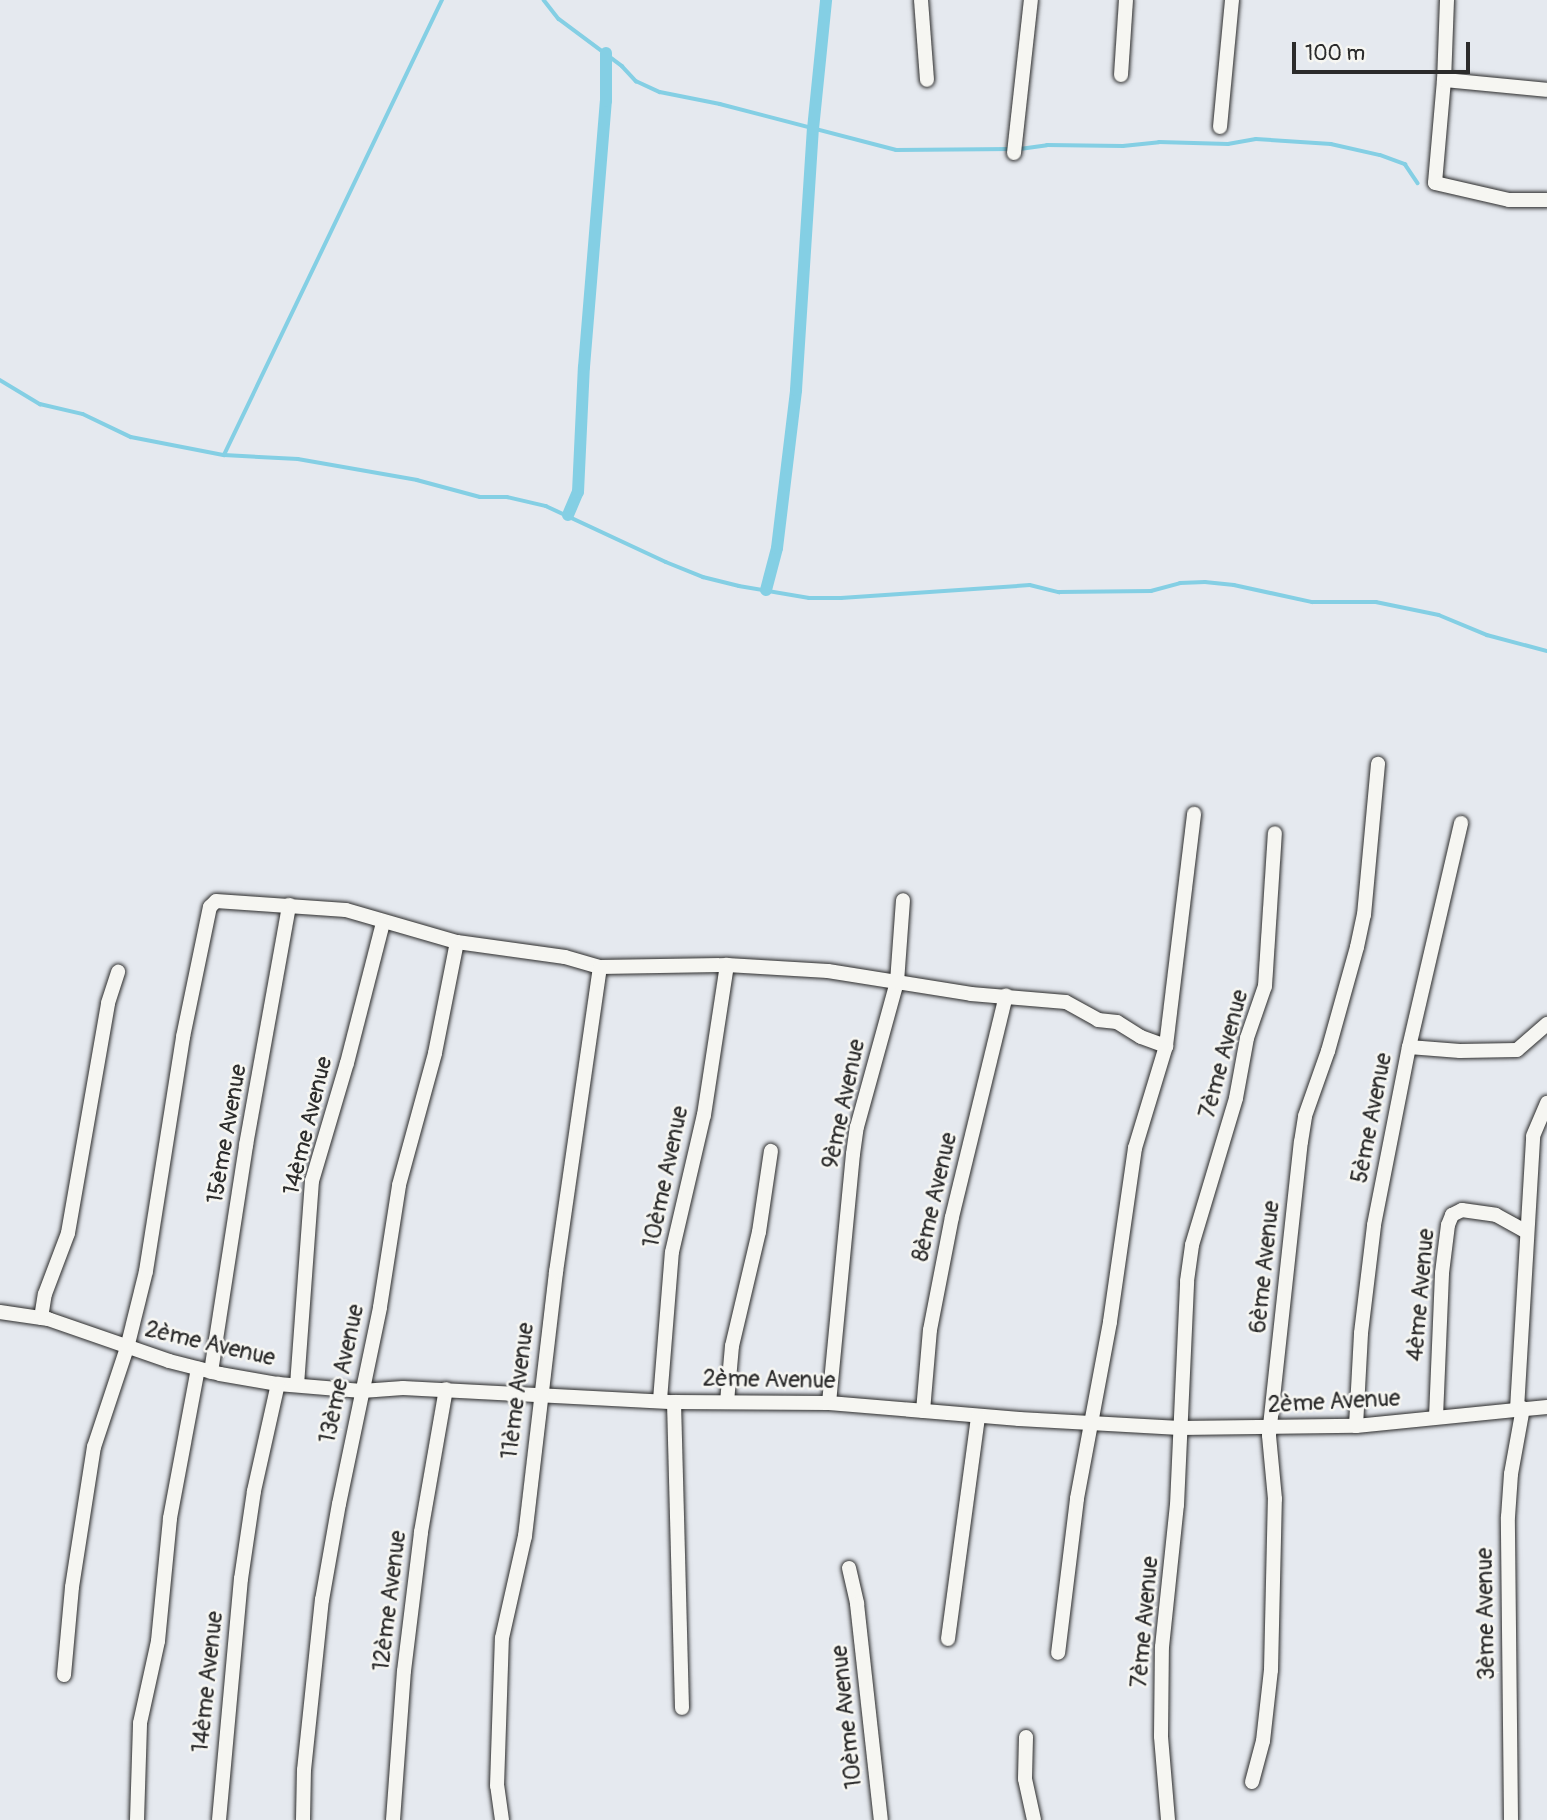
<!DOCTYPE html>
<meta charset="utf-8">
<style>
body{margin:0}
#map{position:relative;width:1547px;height:1820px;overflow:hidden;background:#e5e9ef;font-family:Pangolin,sans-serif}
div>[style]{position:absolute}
.stream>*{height:3.5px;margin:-1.75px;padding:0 1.75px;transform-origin:1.75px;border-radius:1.75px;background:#84cfe4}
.canal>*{height:12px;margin:-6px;padding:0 6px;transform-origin:6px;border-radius:6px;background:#84cfe4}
.roads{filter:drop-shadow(0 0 2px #2b2b2b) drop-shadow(0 0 2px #2b2b2b)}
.minor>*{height:14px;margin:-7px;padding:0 7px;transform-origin:7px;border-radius:7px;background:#f6f6f2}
span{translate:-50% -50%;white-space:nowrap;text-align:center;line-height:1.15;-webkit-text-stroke:5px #f6f6f2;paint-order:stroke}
.street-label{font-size:23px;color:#2b2b2b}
.scale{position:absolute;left:1292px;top:42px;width:178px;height:32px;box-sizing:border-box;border:4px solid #2b2b2b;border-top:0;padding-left:9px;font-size:21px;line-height:24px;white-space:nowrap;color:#2b2b2b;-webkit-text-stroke:5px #f6f6f2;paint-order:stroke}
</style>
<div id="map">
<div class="stream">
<div style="left:544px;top:0;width:24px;rotate:52deg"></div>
<div style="left:559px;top:19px;width:79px;rotate:36.7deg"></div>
<div style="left:622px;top:66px;width:21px;rotate:47deg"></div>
<div style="left:636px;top:81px;width:26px;rotate:25deg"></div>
<div style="left:660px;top:92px;width:61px;rotate:11.3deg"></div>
<div style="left:720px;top:104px;width:182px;rotate:14.6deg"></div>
<div style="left:896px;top:150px;width:116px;rotate:-0.5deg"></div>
<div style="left:1020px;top:149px;width:27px;rotate:-8deg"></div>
<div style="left:1047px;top:145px;width:76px;rotate:0.8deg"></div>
<div style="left:1123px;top:146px;width:36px;rotate:-6deg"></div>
<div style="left:1159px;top:142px;width:69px;rotate:1.7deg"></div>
<div style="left:1228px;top:144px;width:28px;rotate:-10deg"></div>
<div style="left:1256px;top:139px;width:75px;rotate:3.8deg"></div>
<div style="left:1331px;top:144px;width:50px;rotate:12.7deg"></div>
<div style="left:1380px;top:155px;width:27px;rotate:20deg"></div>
<div style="left:1405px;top:164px;width:23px;rotate:56deg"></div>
<div style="left:0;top:380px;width:47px;rotate:31deg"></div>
<div style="left:40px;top:404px;width:44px;rotate:13.1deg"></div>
<div style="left:83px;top:414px;width:53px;rotate:25.6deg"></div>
<div style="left:131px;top:437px;width:95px;rotate:11deg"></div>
<div style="left:224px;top:455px;width:74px;rotate:3.1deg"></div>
<div style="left:298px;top:459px;width:121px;rotate:10deg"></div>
<div style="left:417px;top:480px;width:65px;rotate:15.1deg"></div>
<div style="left:480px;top:497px;width:27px"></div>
<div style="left:507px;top:497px;width:40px;rotate:13deg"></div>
<div style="left:546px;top:506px;width:132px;rotate:25deg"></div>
<div style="left:666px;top:562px;width:40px;rotate:22deg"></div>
<div style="left:703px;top:577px;width:37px;rotate:14deg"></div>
<div style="left:739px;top:586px;width:71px;rotate:9.7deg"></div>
<div style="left:809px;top:598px;width:32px"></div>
<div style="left:841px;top:598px;width:189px;rotate:-3.9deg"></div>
<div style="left:1030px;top:585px;width:30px;rotate:14deg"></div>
<div style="left:1059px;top:592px;width:92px;rotate:-0.6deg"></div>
<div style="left:1151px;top:591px;width:30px;rotate:-15deg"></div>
<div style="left:1180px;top:583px;width:25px;rotate:-2deg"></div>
<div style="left:1205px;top:582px;width:29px;rotate:6deg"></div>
<div style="left:1234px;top:585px;width:80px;rotate:12.3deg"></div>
<div style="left:1312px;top:602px;width:64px"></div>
<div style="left:1376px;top:602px;width:64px;rotate:11.7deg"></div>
<div style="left:1439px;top:615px;width:52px;rotate:22.6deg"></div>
<div style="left:1487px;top:635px;width:62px;rotate:14.9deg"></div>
<div style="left:224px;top:455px;width:505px;rotate:-64.4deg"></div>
</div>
<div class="canal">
<div style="left:568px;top:515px;width:25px;rotate:-67deg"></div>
<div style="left:578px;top:492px;width:125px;rotate:-87.3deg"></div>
<div style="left:584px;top:367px;width:267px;rotate:-85.3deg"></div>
<div style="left:606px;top:101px;width:48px;rotate:-90deg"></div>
<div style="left:766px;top:590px;width:43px;rotate:-75.3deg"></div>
<div style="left:777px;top:548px;width:159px;rotate:-83.1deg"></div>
<div style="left:796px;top:390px;width:262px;rotate:-86.3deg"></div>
<div style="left:813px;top:129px;width:130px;rotate:-84.2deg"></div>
</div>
<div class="roads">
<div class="minor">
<div style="left:921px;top:0;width:80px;rotate:85.7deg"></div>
<div style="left:1447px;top:0;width:80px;rotate:92.1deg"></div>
<div style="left:1444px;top:80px;width:103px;rotate:95deg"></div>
<div style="left:1435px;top:183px;width:76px;rotate:12.9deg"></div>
<div style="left:1509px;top:200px;width:38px"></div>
<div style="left:1121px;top:75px;width:75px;rotate:-86.2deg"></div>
<div style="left:1444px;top:80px;width:103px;rotate:5.5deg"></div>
<div style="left:1220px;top:127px;width:128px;rotate:-84.6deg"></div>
<div style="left:1014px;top:153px;width:154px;rotate:-83.7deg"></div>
<div style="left:1166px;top:1046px;width:234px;rotate:-83.1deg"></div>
<div style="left:1409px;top:1047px;width:51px;rotate:4.5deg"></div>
<div style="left:1460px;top:1051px;width:57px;rotate:-1deg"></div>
<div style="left:1517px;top:1050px;width:40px;rotate:-41deg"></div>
<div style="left:0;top:1312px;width:49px;rotate:8.3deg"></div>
<div style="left:48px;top:1319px;width:128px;rotate:19.1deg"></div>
<div style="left:169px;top:1361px;width:53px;rotate:14.3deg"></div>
<div style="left:220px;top:1374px;width:59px;rotate:9.8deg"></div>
<div style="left:278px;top:1384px;width:84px;rotate:4.8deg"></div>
<div style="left:362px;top:1391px;width:41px;rotate:-4.2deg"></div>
<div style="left:403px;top:1388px;width:271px;rotate:3deg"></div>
<div style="left:674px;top:1402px;width:155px;rotate:0.4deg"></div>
<div style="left:829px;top:1403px;width:191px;rotate:4.8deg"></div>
<div style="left:1019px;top:1419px;width:161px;rotate:3.2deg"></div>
<div style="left:1180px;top:1428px;width:176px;rotate:-0.7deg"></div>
<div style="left:1356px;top:1426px;width:192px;rotate:-5.7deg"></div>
<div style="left:41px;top:1318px;width:24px;rotate:-81deg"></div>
<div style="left:45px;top:1294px;width:65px;rotate:-69.3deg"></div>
<div style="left:68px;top:1233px;width:233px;rotate:-80.1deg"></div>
<div style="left:108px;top:1003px;width:33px;rotate:-72deg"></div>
<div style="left:211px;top:1372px;width:230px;rotate:-81.2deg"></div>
<div style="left:246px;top:1145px;width:244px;rotate:-79.8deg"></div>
<div style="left:297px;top:1385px;width:205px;rotate:-85.8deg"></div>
<div style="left:312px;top:1181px;width:123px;rotate:-73.5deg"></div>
<div style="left:347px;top:1063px;width:145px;rotate:-75.6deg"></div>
<div style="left:660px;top:1400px;width:148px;rotate:-85.4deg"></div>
<div style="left:672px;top:1252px;width:141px;rotate:-76.9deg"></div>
<div style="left:704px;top:1115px;width:152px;rotate:-81.3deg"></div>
<div style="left:674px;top:1402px;width:306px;rotate:88.5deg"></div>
<div style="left:727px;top:1402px;width:56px;rotate:-84.9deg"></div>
<div style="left:732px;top:1346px;width:117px;rotate:-76.7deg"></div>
<div style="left:759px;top:1232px;width:82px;rotate:-81.6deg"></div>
<div style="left:829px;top:1403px;width:250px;rotate:-84.5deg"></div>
<div style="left:853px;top:1154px;width:27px;rotate:-82deg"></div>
<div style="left:857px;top:1127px;width:150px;rotate:-74.6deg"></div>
<div style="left:897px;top:982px;width:82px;rotate:-85.8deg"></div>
<div style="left:1517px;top:1409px;width:273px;rotate:-86.6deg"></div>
<div style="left:1533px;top:1136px;width:36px;rotate:-67deg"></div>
<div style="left:923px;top:1411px;width:81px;rotate:-85.1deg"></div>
<div style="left:930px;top:1330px;width:115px;rotate:-79deg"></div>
<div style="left:952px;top:1217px;width:228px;rotate:-76.3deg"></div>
<div style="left:1436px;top:1417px;width:144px;rotate:-87.6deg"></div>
<div style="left:1442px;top:1273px;width:48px;rotate:-82.9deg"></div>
<div style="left:1448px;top:1225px;width:11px;rotate:-68deg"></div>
<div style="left:1452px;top:1215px;width:11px;rotate:-27deg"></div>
<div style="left:1462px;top:1210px;width:34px;rotate:8deg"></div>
<div style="left:1496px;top:1215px;width:35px;rotate:29deg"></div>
<div style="left:1356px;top:1426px;width:93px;rotate:-86.9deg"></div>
<div style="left:1361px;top:1333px;width:109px;rotate:-83.1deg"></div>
<div style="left:1374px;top:1225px;width:181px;rotate:-78.9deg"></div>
<div style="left:1409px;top:1047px;width:230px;rotate:-76.9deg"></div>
<div style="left:849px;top:1568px;width:37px;rotate:77deg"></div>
<div style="left:857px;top:1604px;width:217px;rotate:83.7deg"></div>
<div style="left:948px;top:1639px;width:225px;rotate:-82.3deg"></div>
<div style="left:64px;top:1675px;width:88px;rotate:-84.8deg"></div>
<div style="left:72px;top:1587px;width:142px;rotate:-81.1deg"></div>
<div style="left:94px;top:1447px;width:104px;rotate:-71.6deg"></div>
<div style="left:127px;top:1348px;width:79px;rotate:-76.1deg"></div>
<div style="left:146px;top:1271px;width:237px;rotate:-81deg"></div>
<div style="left:183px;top:1037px;width:133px;rotate:-78.3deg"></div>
<div style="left:210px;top:907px;width:8px;rotate:-45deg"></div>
<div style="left:216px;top:901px;width:130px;rotate:4deg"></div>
<div style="left:346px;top:910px;width:116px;rotate:16.1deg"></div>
<div style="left:457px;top:942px;width:109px;rotate:7.9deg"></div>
<div style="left:565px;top:957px;width:36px;rotate:16deg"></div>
<div style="left:600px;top:967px;width:127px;rotate:-0.9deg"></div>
<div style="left:727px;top:965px;width:101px;rotate:3.4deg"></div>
<div style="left:828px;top:971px;width:145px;rotate:9.1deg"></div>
<div style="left:971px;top:994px;width:95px;rotate:4.8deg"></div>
<div style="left:1066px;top:1002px;width:37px;rotate:29deg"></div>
<div style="left:1098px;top:1020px;width:19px;rotate:6deg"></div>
<div style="left:1117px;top:1022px;width:28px;rotate:32deg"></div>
<div style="left:1141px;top:1037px;width:27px;rotate:20deg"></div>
<div style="left:1166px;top:1046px;width:107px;rotate:106.9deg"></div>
<div style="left:1135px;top:1148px;width:176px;rotate:98.2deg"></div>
<div style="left:1110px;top:1322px;width:180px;rotate:100.6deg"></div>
<div style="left:1077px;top:1499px;width:155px;rotate:97deg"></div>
<div style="left:1026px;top:1737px;width:42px;rotate:91.4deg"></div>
<div style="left:1025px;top:1779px;width:42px;rotate:77.6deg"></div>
<div style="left:1252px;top:1782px;width:42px;rotate:-75deg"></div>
<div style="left:1263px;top:1741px;width:71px;rotate:-83.6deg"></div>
<div style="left:1271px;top:1670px;width:171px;rotate:-88.7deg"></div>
<div style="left:1275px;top:1499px;width:64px;rotate:-95.4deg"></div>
<div style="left:1269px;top:1435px;width:295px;rotate:-83.8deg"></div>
<div style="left:1301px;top:1142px;width:26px;rotate:-81deg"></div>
<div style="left:1305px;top:1116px;width:69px;rotate:-70.5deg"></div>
<div style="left:1328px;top:1051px;width:108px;rotate:-74.4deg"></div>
<div style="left:1357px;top:947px;width:33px;rotate:-78deg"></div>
<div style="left:1364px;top:915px;width:152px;rotate:-84.7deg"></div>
<div style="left:137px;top:1820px;width:97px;rotate:-88.2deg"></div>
<div style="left:140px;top:1723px;width:84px;rotate:-77.6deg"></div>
<div style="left:158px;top:1641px;width:124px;rotate:-84.4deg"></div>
<div style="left:170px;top:1518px;width:152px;rotate:-79.4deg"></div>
<div style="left:219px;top:1820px;width:242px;rotate:-84.8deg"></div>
<div style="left:241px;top:1579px;width:89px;rotate:-81.6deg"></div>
<div style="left:254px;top:1491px;width:110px;rotate:-77.4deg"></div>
<div style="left:303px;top:1820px;width:50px;rotate:-88.9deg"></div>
<div style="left:304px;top:1770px;width:171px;rotate:-84deg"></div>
<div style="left:322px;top:1600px;width:97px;rotate:-80deg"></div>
<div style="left:339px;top:1504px;width:201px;rotate:-78.2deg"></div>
<div style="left:380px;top:1307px;width:123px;rotate:-81.1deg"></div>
<div style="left:399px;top:1185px;width:137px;rotate:-74.7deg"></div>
<div style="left:435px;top:1053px;width:113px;rotate:-78.8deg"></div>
<div style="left:393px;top:1820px;width:149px;rotate:-85.8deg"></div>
<div style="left:404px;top:1671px;width:140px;rotate:-83deg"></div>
<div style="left:421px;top:1532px;width:145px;rotate:-80.1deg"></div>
<div style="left:502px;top:1820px;width:34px;rotate:-98deg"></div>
<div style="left:497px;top:1786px;width:148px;rotate:-88.1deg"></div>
<div style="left:502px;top:1638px;width:105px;rotate:-77.3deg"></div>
<div style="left:525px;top:1536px;width:266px;rotate:-83.3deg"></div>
<div style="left:556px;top:1272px;width:308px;rotate:-81.8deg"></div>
<div style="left:1168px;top:1820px;width:84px;rotate:-94.8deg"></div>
<div style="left:1161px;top:1736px;width:89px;rotate:-89.4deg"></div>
<div style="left:1162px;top:1647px;width:143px;rotate:-84deg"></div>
<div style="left:1177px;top:1505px;width:224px;rotate:-87.4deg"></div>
<div style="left:1187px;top:1281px;width:36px;rotate:-82deg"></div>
<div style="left:1192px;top:1245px;width:153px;rotate:-73.3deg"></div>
<div style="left:1236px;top:1098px;width:61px;rotate:-79.6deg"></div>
<div style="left:1247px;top:1038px;width:55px;rotate:-70.9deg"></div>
<div style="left:1265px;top:986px;width:153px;rotate:-86.3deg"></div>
<div style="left:1511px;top:1820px;width:303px;rotate:-90.6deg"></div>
<div style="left:1508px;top:1517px;width:43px;rotate:-86deg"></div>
<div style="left:1511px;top:1474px;width:67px;rotate:-79.7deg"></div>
</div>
</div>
<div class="street-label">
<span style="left:1224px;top:1054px;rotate:-75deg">7ème Avenue</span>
<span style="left:844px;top:1104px;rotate:-78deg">9ème Avenue</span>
<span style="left:1372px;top:1118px;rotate:-79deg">5ème Avenue</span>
<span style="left:308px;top:1126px;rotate:-76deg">14ème Avenue</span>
<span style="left:227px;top:1134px;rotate:-80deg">15ème Avenue</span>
<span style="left:666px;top:1177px;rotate:-78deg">10ème Avenue</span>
<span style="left:935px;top:1197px;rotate:-77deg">8ème Avenue</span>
<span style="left:1265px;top:1267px;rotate:-84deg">6ème Avenue</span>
<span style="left:1421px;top:1295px;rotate:-85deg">4ème Avenue</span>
<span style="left:210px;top:1344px;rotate:13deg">2ème Avenue</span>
<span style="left:342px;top:1374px;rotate:-78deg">13ème Avenue</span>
<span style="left:769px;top:1380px;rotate:1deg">2ème Avenue</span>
<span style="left:518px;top:1391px;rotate:-83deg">11ème Avenue</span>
<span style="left:1334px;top:1402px;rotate:-3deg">2ème Avenue</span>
<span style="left:390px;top:1601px;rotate:-83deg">12ème Avenue</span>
<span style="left:1486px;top:1614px;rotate:-91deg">3ème Avenue</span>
<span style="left:1145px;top:1622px;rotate:-85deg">7ème Avenue</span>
<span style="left:208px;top:1682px;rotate:-84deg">14ème Avenue</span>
<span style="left:847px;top:1717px;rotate:-96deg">10ème Avenue</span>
</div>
<div class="scale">100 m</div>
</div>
